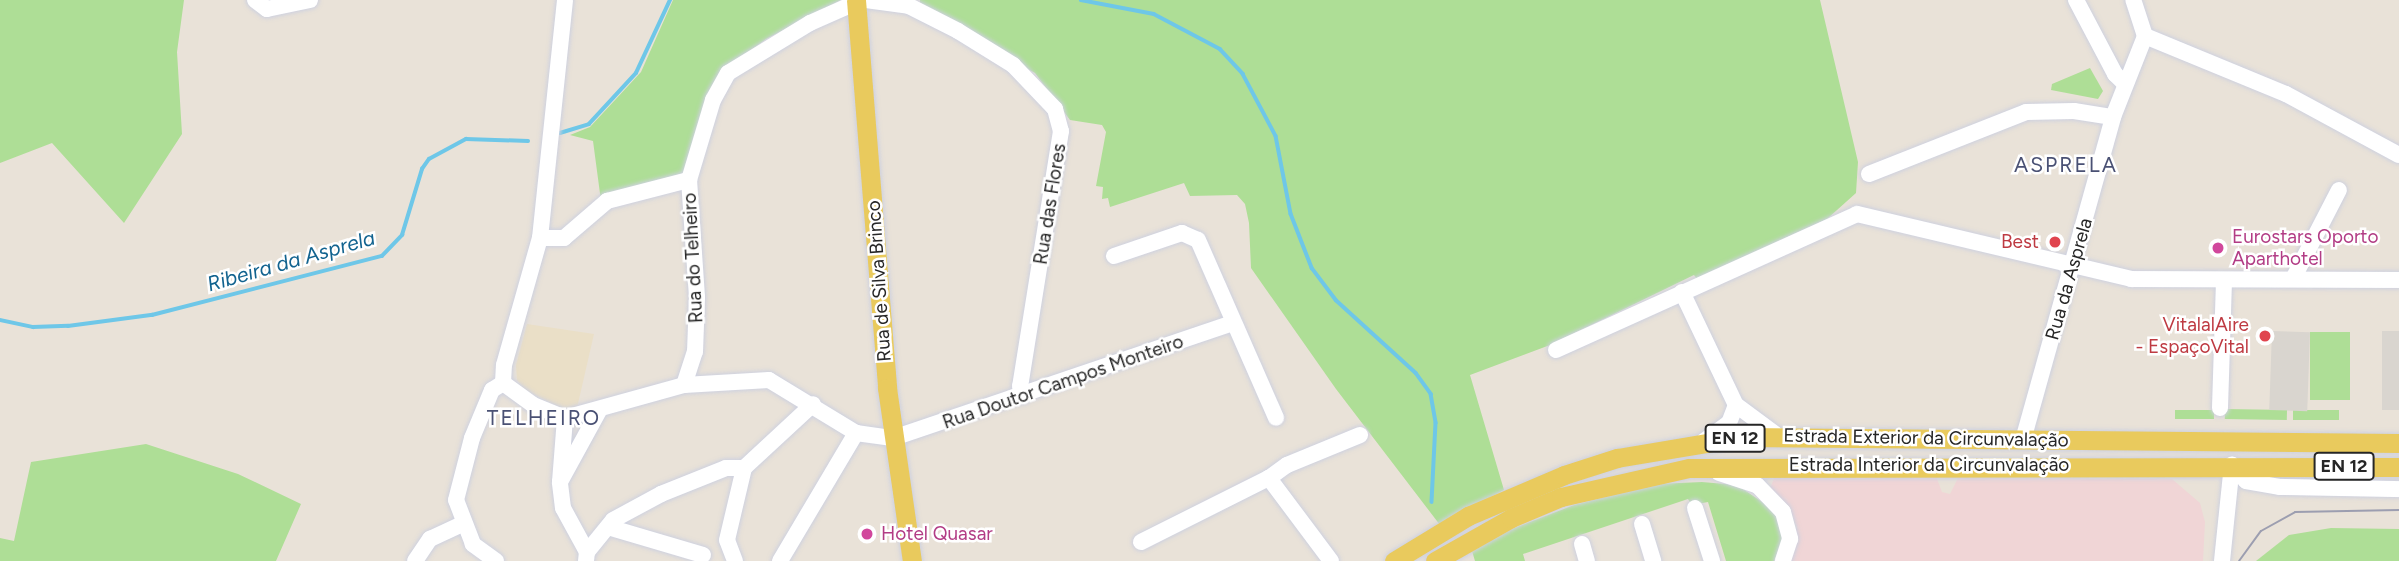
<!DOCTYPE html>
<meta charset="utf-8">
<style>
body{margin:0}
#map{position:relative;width:2399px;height:561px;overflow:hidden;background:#e9e2d8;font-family:Figtree,sans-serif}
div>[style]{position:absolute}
.education>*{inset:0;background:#eadfc7}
.medical>*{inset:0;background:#f0d5d6}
.green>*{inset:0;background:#aede96;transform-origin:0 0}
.plaza>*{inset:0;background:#d9d5cf;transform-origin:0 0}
.stream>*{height:3.5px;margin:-1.75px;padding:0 1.75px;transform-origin:1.75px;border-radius:1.75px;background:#6ec7e8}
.roads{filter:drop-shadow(0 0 2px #ced1df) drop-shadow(0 0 2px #ced1df)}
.minor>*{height:16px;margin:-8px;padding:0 8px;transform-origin:8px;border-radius:8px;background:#fff}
.major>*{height:19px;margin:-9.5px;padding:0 9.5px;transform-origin:9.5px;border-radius:9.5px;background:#e9ca5d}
.tram>*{height:2px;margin:-1px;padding:0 1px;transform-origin:1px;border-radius:1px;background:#9c9eb0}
.dots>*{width:19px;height:19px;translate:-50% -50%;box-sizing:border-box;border:4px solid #fff;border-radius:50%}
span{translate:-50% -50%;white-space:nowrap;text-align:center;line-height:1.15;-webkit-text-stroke:5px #fff;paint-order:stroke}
.shield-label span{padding:2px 5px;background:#fff;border:2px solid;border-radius:5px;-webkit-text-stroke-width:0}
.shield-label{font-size:18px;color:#262626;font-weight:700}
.street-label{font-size:19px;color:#262626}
.hotel-label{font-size:19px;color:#b23c85}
.left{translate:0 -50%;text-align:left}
.health-label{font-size:19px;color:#be3a42}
.right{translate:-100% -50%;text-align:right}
.neighbourhood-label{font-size:21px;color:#4a5174;letter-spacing:2px}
.water-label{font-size:21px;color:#12638f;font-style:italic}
</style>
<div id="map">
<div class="education">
<div style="clip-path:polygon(527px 324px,594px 334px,577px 408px,561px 408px,525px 390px,517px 380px,516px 365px)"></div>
</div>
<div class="medical">
<div style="clip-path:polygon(1775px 476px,1936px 476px,1942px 492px,1950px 494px,1958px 478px,2172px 479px,2200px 503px,2205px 522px,2203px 561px,1789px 561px,1797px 527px,1789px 508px,1770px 488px)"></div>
</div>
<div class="green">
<div style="clip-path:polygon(0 0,184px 0,177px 52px,182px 134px,124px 223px,52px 143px,0 163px)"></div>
<div style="clip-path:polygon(673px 0,841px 0,766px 39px,723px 71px,687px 176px,601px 201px,593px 141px,570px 135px,590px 127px,641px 72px)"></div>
<div style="clip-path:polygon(920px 0,1820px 0,1858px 162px,1856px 193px,1827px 219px,1697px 279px,1694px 275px,1550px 345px,1470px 375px,1504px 490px,1440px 525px,1336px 389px,1251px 268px,1249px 223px,1245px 204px,1237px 195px,1190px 196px,1184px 183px,1110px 207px,1108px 198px,1102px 199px,1103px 187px,1096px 186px,1106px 132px,1102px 125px,1070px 120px,1035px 73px,920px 9px)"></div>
<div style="clip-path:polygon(2090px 68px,2103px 91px,2098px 99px,2051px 90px,2052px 84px)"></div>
<div style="left:2310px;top:332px;width:40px;height:68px"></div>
<div style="left:2225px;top:409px;width:62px;height:10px;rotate:1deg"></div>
<div style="left:2175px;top:410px;width:39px;height:9px"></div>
<div style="left:2293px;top:410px;width:46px;height:10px"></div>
<div style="clip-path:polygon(146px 444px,238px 474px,301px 504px,276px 561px,0 561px,0 538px,14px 541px,31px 462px)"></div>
<div style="clip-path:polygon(1702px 482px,1737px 485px,1777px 512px,1784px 536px,1774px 561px,1726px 561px,1708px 502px,1692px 505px,1688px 499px,1523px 554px,1525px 561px,1475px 561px,1472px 551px,1514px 528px,1574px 505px,1656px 484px)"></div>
<div style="clip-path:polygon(2331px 528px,2399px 529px,2399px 561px,2256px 561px,2289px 535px)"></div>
</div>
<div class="plaza">
<div style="left:2272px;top:331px;width:38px;height:79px;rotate:2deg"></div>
<div style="left:2399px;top:331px;width:79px;height:17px;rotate:90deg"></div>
</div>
<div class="stream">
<div style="left:1081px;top:0;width:74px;rotate:10.9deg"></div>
<div style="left:1154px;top:14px;width:75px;rotate:27.9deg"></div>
<div style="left:1220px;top:49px;width:34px;rotate:47deg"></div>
<div style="left:1243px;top:74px;width:70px;rotate:62deg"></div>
<div style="left:1276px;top:136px;width:79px;rotate:79.1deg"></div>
<div style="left:1291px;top:214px;width:58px;rotate:68.7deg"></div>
<div style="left:1312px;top:268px;width:40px;rotate:53deg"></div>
<div style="left:1336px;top:300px;width:108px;rotate:42.4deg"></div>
<div style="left:1416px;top:373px;width:26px;rotate:54deg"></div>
<div style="left:1431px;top:394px;width:29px;rotate:80deg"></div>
<div style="left:1436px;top:423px;width:79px;rotate:92.9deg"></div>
<div style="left:560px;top:133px;width:30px;rotate:-17deg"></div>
<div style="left:589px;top:124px;width:69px;rotate:-47.3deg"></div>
<div style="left:636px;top:73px;width:81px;rotate:-65deg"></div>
<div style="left:0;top:320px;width:34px;rotate:12deg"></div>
<div style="left:33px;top:327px;width:35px;rotate:-2deg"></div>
<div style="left:68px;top:326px;width:85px;rotate:-7.5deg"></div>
<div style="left:152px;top:315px;width:237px;rotate:-14.4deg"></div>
<div style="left:382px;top:256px;width:29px;rotate:-46deg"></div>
<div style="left:402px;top:235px;width:69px;rotate:-73.1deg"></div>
<div style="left:422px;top:169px;width:12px;rotate:-55deg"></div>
<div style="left:429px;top:159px;width:42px;rotate:-28.4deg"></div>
<div style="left:466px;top:139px;width:62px;rotate:1.8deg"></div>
</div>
<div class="roads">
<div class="minor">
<div style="left:255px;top:0;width:15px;rotate:37deg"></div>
<div style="left:267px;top:9px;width:44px;rotate:-11.8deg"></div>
<div style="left:866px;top:0;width:43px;rotate:7.9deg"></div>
<div style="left:909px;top:6px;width:55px;rotate:27deg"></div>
<div style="left:958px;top:31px;width:65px;rotate:31.7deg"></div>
<div style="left:1013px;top:65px;width:61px;rotate:46.3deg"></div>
<div style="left:1055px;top:109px;width:23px;rotate:75deg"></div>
<div style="left:1061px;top:131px;width:258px;rotate:99.1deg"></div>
<div style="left:1020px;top:386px;width:10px;rotate:73deg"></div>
<div style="left:2076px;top:0;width:84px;rotate:62.2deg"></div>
<div style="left:2115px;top:74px;width:13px;rotate:45deg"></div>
<div style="left:2145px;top:36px;width:152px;rotate:22.4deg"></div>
<div style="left:2286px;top:94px;width:128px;rotate:28.4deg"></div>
<div style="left:1869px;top:174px;width:169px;rotate:-21.5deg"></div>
<div style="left:2026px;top:112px;width:48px;rotate:-1.2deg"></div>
<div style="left:2074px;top:111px;width:39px;rotate:9deg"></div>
<div style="left:540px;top:238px;width:24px"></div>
<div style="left:564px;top:238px;width:57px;rotate:-40.7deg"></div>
<div style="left:607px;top:201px;width:85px;rotate:-14.4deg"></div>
<div style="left:1114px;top:256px;width:72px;rotate:-18.7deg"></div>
<div style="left:1182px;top:233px;width:17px;rotate:24deg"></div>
<div style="left:1198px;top:240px;width:194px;rotate:66.3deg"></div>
<div style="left:2293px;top:279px;width:100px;rotate:-62.7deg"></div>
<div style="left:1682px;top:292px;width:125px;rotate:64.5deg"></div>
<div style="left:1736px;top:405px;width:52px;rotate:36.4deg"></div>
<div style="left:1556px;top:350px;width:330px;rotate:-24.3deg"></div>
<div style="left:1857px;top:214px;width:282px;rotate:13.3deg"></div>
<div style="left:2131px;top:279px;width:268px;rotate:0.2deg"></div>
<div style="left:503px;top:383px;width:18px;rotate:-87deg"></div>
<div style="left:504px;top:365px;width:132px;rotate:-74.2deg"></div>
<div style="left:540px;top:238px;width:239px;rotate:-84deg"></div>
<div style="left:503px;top:383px;width:37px;rotate:36deg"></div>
<div style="left:533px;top:405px;width:35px;rotate:22deg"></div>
<div style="left:684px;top:385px;width:35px;rotate:-72deg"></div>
<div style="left:695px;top:352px;width:55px;rotate:-87.9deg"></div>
<div style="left:697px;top:297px;width:117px;rotate:-93.9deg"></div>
<div style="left:689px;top:180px;width:84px;rotate:-73.3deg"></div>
<div style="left:713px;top:100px;width:31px;rotate:-61deg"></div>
<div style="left:728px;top:73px;width:96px;rotate:-31.4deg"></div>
<div style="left:810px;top:23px;width:57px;rotate:-23.9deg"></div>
<div style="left:2220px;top:408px;width:128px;rotate:-88.2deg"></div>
<div style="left:2023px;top:440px;width:335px;rotate:-74.4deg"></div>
<div style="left:2113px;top:117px;width:87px;rotate:-68.4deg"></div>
<div style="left:2145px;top:36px;width:38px;rotate:-108deg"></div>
<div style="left:1704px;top:441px;width:31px;rotate:-36deg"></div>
<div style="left:1729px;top:423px;width:19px;rotate:-69deg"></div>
<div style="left:2232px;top:465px;width:21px;rotate:49deg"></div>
<div style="left:2246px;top:481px;width:35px;rotate:10deg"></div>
<div style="left:2280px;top:487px;width:119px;rotate:1deg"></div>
<div style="left:1719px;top:473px;width:40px;rotate:18deg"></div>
<div style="left:1757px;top:485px;width:37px;rotate:46deg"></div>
<div style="left:1783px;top:512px;width:28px;rotate:75deg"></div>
<div style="left:1790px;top:539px;width:23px;rotate:108deg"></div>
<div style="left:560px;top:482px;width:64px;rotate:-85.5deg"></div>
<div style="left:565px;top:418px;width:123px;rotate:-15.5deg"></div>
<div style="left:684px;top:385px;width:85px;rotate:-3.4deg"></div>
<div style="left:769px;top:380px;width:102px;rotate:31.3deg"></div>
<div style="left:856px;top:433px;width:37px;rotate:8deg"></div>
<div style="left:893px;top:438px;width:358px;rotate:-18.7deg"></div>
<div style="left:1695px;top:508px;width:56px;rotate:72.2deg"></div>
<div style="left:1642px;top:524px;width:39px;rotate:73deg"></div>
<div style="left:608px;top:527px;width:99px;rotate:16.4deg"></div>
<div style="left:1141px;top:542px;width:143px;rotate:-26.6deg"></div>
<div style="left:1582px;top:544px;width:18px;rotate:74deg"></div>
<div style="left:587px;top:552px;width:41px;rotate:-50.9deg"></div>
<div style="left:613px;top:520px;width:55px;rotate:-28.4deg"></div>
<div style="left:661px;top:494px;width:70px;rotate:-21.8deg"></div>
<div style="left:726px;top:468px;width:18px"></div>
<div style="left:744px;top:468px;width:94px;rotate:-42.8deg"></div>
<div style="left:415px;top:561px;width:27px;rotate:-56deg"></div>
<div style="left:430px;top:539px;width:35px;rotate:-25deg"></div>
<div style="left:496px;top:561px;width:29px;rotate:-144deg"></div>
<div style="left:473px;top:544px;width:47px;rotate:-111.1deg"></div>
<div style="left:456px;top:500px;width:64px;rotate:-75.5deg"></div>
<div style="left:472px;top:438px;width:52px;rotate:-67.4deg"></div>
<div style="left:492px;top:390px;width:13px;rotate:-32deg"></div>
<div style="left:586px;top:561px;width:9px;rotate:-84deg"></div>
<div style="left:587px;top:552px;width:50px;rotate:-118.6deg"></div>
<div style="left:563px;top:508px;width:26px;rotate:-97deg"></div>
<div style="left:560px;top:482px;width:83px;rotate:-61.3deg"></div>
<div style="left:735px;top:561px;width:22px;rotate:-111deg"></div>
<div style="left:727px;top:540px;width:74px;rotate:-76.7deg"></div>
<div style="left:780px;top:561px;width:149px;rotate:-59.3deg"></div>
<div style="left:1331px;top:561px;width:104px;rotate:-126.8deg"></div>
<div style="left:1269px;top:478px;width:22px;rotate:-36deg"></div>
<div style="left:1287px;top:465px;width:79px;rotate:-22.3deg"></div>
<div style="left:2222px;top:561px;width:97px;rotate:-84.1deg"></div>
</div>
<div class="major">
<div style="left:856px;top:0;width:389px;rotate:85.4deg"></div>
<div style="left:887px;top:388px;width:175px;rotate:81.8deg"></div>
<div style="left:1394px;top:561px;width:87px;rotate:-31.3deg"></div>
<div style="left:1468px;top:516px;width:104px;rotate:-23.1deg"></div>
<div style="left:1564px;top:475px;width:56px;rotate:-17.8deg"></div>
<div style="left:1617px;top:458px;width:128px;rotate:-9.5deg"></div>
<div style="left:1743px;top:437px;width:656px;rotate:0.52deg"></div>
<div style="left:1435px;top:561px;width:87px;rotate:-29.5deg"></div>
<div style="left:1511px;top:518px;width:54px;rotate:-22.8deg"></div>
<div style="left:1561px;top:497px;width:131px;rotate:-12.8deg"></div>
<div style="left:1689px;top:468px;width:710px;rotate:-0.08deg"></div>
</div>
</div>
<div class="tram">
<div style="left:2239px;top:561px;width:37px;rotate:-54deg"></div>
<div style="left:2261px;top:531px;width:39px;rotate:-29deg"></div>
<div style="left:2295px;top:512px;width:104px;rotate:-1.1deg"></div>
</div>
<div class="dots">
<div style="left:2055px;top:242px;background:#e0444e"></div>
<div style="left:2218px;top:248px;background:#d1479c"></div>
<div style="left:2265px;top:336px;background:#e0444e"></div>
<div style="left:867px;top:534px;background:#d1479c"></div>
</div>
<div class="shield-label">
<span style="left:1735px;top:438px">EN 12</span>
<span style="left:2344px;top:466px">EN 12</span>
</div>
<div class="street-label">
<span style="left:1050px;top:204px;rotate:-81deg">Rua das Flores</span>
<span style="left:693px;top:258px;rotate:-93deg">Rua do Telheiro</span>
<span style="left:2069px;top:279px;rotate:-74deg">Rua da Asprela</span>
<span style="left:879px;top:281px;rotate:-94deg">Rua de Silva Brinco</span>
<span style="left:1063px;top:382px;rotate:-19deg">Rua Doutor Campos Monteiro</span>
<span style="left:1926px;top:438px;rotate:1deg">Estrada Exterior da Circunvalação</span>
<span style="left:1929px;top:465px">Estrada Interior da Circunvalação</span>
</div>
<div class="hotel-label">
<span class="left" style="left:2232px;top:248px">Eurostars Oporto<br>Aparthotel</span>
<span class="left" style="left:881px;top:534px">Hotel Quasar</span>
</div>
<div class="health-label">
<span class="right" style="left:2039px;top:242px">Best</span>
<span class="right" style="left:2249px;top:336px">VitalalAire<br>- EspaçoVital</span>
</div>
<div class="neighbourhood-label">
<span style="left:2066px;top:165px">ASPRELA</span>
<span style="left:544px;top:418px">TELHEIRO</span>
</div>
<div class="water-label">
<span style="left:291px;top:261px;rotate:-16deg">Ribeira da Asprela</span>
</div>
</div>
